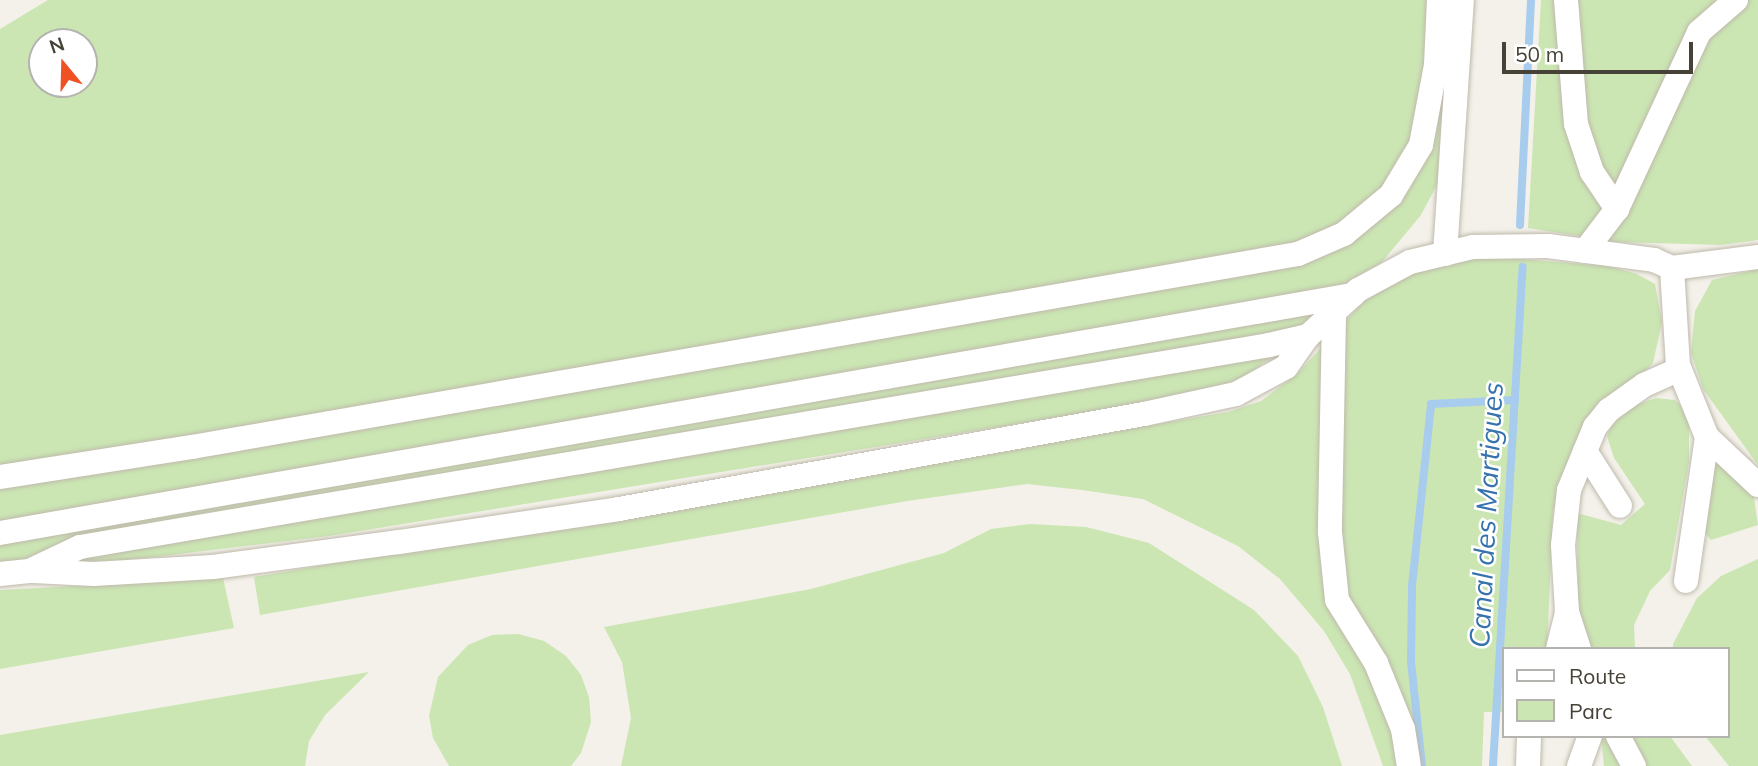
<!DOCTYPE html>
<style>
body{margin:0}
#map{position:relative;width:1758px;height:766px;overflow:hidden;background:#f3f1e9;font-family:Mulish,sans-serif}
div>[style]{position:absolute}
.green>*{inset:0;background:#cbe6b3}
.stream>*{height:8px;margin:-4px;padding:0 4px;transform-origin:4px;border-radius:4px;background:#a8cced}
.roads{filter:drop-shadow(0 0 2px #bfb9ab) drop-shadow(0 0 2px #bfb9ab)}
.minor>*{height:24px;margin:-12px;padding:0 12px;transform-origin:12px;border-radius:12px;background:#fff}
span{translate:-50% -50%;white-space:nowrap;text-align:center;line-height:1.15;-webkit-text-stroke:5px #fff;paint-order:stroke}
.water-label{font-size:28px;color:#3572ae;font-style:italic}
.legend{position:absolute;left:1502px;top:647px;width:228px;height:91px;box-sizing:border-box;background:#fff;border:2px solid #b5b3af;margin:0;padding:9px 12px;list-style:none;font-size:21px;color:#474237}
.legend li{display:flex;align-items:center;gap:14px;height:35px}
.legend b{width:35px;border:2px solid #b5b3af}
.north{position:absolute;left:28px;top:28px;width:70px;height:70px;box-sizing:border-box;background:#fff;border:2px solid #b5b3af;border-radius:50%;rotate:341deg;font-size:19px;font-weight:700;line-height:28px;text-align:center;color:#474237}
.north::after{content:'';display:block;margin:auto;width:24px;height:32px;background:#f05123;clip-path:polygon(50% 0,100% 100%,50% 72%,0 100%)}
.scale{position:absolute;left:1502px;top:42px;width:191px;height:32px;box-sizing:border-box;border:4px solid #474237;border-top:0;padding-left:9px;font-size:21px;line-height:24px;white-space:nowrap;color:#474237;-webkit-text-stroke:5px #fff;paint-order:stroke}
</style>
<div id="map">
<div class="green">
<div style="clip-path:polygon(evenodd,48px 0,1448px 0,1438px 183px,1421px 215px,1382px 262px,1339px 287px,1279px 351px,1246px 376px,1194px 395px,329px 536px,128px 560px,0 565px,0 29px,48px 0,42px 42px,84px 42px,84px 84px,42px 84px,42px 42px)"></div>
<div style="clip-path:polygon(1541px 0,1758px 0,1758px 240px,1721px 245px,1618px 242px,1528px 228px)"></div>
<div style="clip-path:polygon(1472px 255px,1607px 266px,1637px 274px,1655px 284px,1662px 322px,1653px 363px,1577px 441px,1553px 511px,1547px 649px,1504px 649px,1504px 712px,1484px 712px,1482px 766px,1383px 766px,1350px 674px,1324px 631px,1280px 579px,1238px 546px,1143px 499px,1082px 490px,1027px 484px,907px 501px,260px 615px,254px 577px,1228px 412px,1261px 401px,1297px 374px,1362px 303px,1400px 277px)"></div>
<div style="clip-path:polygon(1758px 269px,1758px 465px,1703px 389px,1691px 353px,1695px 311px,1712px 280px)"></div>
<div style="clip-path:polygon(1656px 398px,1675px 400px,1689px 415px,1689px 462px,1670px 570px,1650px 591px,1634px 625px,1635px 649px,1589px 649px,1578px 613px,1577px 513px,1621px 525px,1645px 504px,1614px 458px,1607px 436px,1612px 423px,1628px 408px)"></div>
<div style="clip-path:polygon(1714px 454px,1753px 491px,1758px 525px,1711px 540px,1704px 532px)"></div>
<div style="clip-path:polygon(1030px 524px,1086px 527px,1149px 543px,1254px 610px,1298px 656px,1323px 707px,1342px 766px,621px 766px,631px 718px,622px 662px,604px 627px,811px 589px,944px 553px,991px 529px)"></div>
<div style="clip-path:polygon(1758px 559px,1758px 766px,1729px 766px,1705px 736px,1728px 736px,1728px 649px,1673px 649px,1673px 644px,1697px 598px,1721px 576px)"></div>
<div style="clip-path:polygon(223px 578px,234px 628px,0 669px,0 590px)"></div>
<div style="clip-path:polygon(518px 634px,544px 641px,566px 656px,581px 675px,589px 697px,591px 722px,581px 753px,571px 766px,449px 766px,433px 738px,429px 716px,438px 677px,468px 645px,492px 635px)"></div>
<div style="clip-path:polygon(369px 672px,325px 715px,309px 741px,305px 766px,0 766px,0 735px)"></div>
<div style="clip-path:polygon(1601px 736px,1670px 736px,1692px 766px,1604px 766px)"></div>
</div>
<div class="stream">
<div style="left:1520px;top:225px;width:225px;rotate:-87.2deg"></div>
<div style="left:1422px;top:766px;width:105px;rotate:-96deg"></div>
<div style="left:1411px;top:662px;width:76px;rotate:-89.2deg"></div>
<div style="left:1412px;top:586px;width:183px;rotate:-84deg"></div>
<div style="left:1431px;top:404px;width:84px;rotate:-2.7deg"></div>
<div style="left:1493px;top:766px;width:500px;rotate:-86.6deg"></div>
</div>
<div class="roads">
<div class="minor">
<div style="left:1566px;top:0;width:124px;rotate:85.4deg"></div>
<div style="left:1576px;top:124px;width:51px;rotate:71.6deg"></div>
<div style="left:1592px;top:172px;width:45px;rotate:56deg"></div>
<div style="left:1585px;top:251px;width:53px;rotate:-52.7deg"></div>
<div style="left:1617px;top:209px;width:195px;rotate:-65.1deg"></div>
<div style="left:1699px;top:32px;width:49px;rotate:-40.9deg"></div>
<div style="left:1445px;top:254px;width:255px;rotate:-86.2deg"></div>
<div style="left:1672px;top:268px;width:97px;rotate:86.5deg"></div>
<div style="left:1678px;top:365px;width:78px;rotate:68.1deg"></div>
<div style="left:1334px;top:316px;width:216px;rotate:91.1deg"></div>
<div style="left:1330px;top:532px;width:68px;rotate:84.1deg"></div>
<div style="left:1337px;top:600px;width:74px;rotate:58.2deg"></div>
<div style="left:1376px;top:663px;width:71px;rotate:67.8deg"></div>
<div style="left:1403px;top:729px;width:37px;rotate:81deg"></div>
<div style="left:1585px;top:451px;width:65px;rotate:57.5deg"></div>
<div style="left:0;top:477px;width:194px;rotate:-8.9deg"></div>
<div style="left:192px;top:447px;width:1123px;rotate:-9.9deg"></div>
<div style="left:1298px;top:254px;width:50px;rotate:-23.5deg"></div>
<div style="left:1344px;top:234px;width:61px;rotate:-39.7deg"></div>
<div style="left:1391px;top:195px;width:58px;rotate:-59deg"></div>
<div style="left:1421px;top:145px;width:81px;rotate:-79.4deg"></div>
<div style="left:1436px;top:65px;width:65px;rotate:-87.4deg"></div>
<div style="left:0;top:533px;width:1374px;rotate:-9.98deg"></div>
<div style="left:33px;top:571px;width:61px;rotate:2.8deg"></div>
<div style="left:94px;top:574px;width:119px;rotate:-3.4deg"></div>
<div style="left:213px;top:567px;width:188px;rotate:-7.7deg"></div>
<div style="left:399px;top:542px;width:222px;rotate:-8.5deg"></div>
<div style="left:619px;top:509px;width:534px;rotate:-10.26deg"></div>
<div style="left:1144px;top:414px;width:94px;rotate:-12.3deg"></div>
<div style="left:1236px;top:394px;width:57px;rotate:-28.4deg"></div>
<div style="left:1286px;top:367px;width:38px;rotate:-55deg"></div>
<div style="left:0;top:574px;width:29px;rotate:-6deg"></div>
<div style="left:29px;top:571px;width:56px;rotate:-25.2deg"></div>
<div style="left:80px;top:547px;width:1206px;rotate:-9.64deg"></div>
<div style="left:1269px;top:345px;width:40px;rotate:-13deg"></div>
<div style="left:1308px;top:336px;width:68px;rotate:-42.6deg"></div>
<div style="left:1358px;top:290px;width:59px;rotate:-28.3deg"></div>
<div style="left:1410px;top:262px;width:65px;rotate:-13.4deg"></div>
<div style="left:1473px;top:247px;width:75px;rotate:-0.8deg"></div>
<div style="left:1548px;top:246px;width:107px;rotate:7.5deg"></div>
<div style="left:1654px;top:260px;width:20px;rotate:24deg"></div>
<div style="left:1672px;top:268px;width:87px;rotate:-7.3deg"></div>
<div style="left:1686px;top:581px;width:146px;rotate:-81.7deg"></div>
<div style="left:1707px;top:437px;width:70px;rotate:43.3deg"></div>
<div style="left:1558px;top:649px;width:38px;rotate:-76deg"></div>
<div style="left:1579px;top:649px;width:40px;rotate:-108deg"></div>
<div style="left:1567px;top:611px;width:66px;rotate:-93.5deg"></div>
<div style="left:1563px;top:545px;width:55px;rotate:-83.8deg"></div>
<div style="left:1569px;top:490px;width:68px;rotate:-67.6deg"></div>
<div style="left:1595px;top:427px;width:22px;rotate:-51deg"></div>
<div style="left:1609px;top:410px;width:43px;rotate:-35.5deg"></div>
<div style="left:1644px;top:385px;width:39px;rotate:-24deg"></div>
<div style="left:1618px;top:736px;width:34px;rotate:62deg"></div>
<div style="left:1528px;top:766px;width:30px;rotate:-88deg"></div>
<div style="left:1579px;top:766px;width:32px;rotate:-70deg"></div>
</div>
</div>
<div class="water-label">
<span style="left:1486px;top:515px;rotate:-87deg">Canal des Martigues</span>
</div>
<ul class="legend">
<li><b style="height:9px;background:#fff"></b>Route</li>
<li><b style="height:19px;background:#cbe6b3"></b>Parc</li>
</ul>
<div class="north">N</div>
<div class="scale">50 m</div>
</div>
